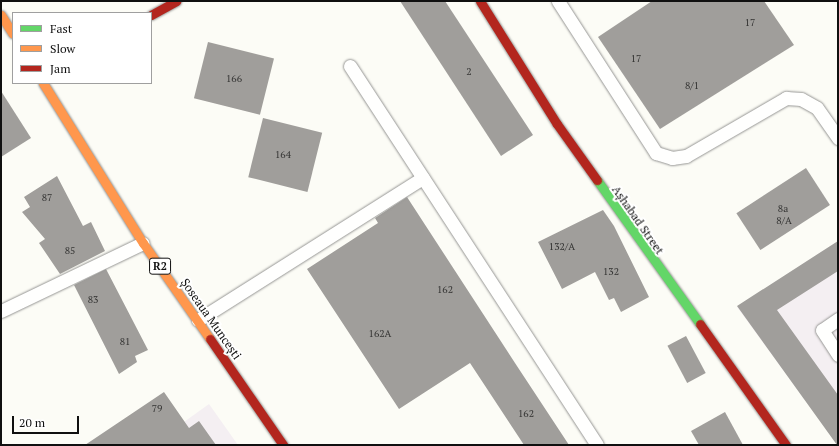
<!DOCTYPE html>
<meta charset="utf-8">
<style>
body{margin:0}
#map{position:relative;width:839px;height:446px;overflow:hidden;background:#fcfcf6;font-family:"PT Serif",serif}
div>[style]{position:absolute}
.industrial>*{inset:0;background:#f4eff2}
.building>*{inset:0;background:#a09e9b;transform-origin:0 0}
.roads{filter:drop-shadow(0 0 1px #969694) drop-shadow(0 0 1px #969694)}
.lane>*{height:13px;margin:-6.5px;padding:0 6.5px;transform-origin:6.5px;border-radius:6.5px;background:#fffffe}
.fast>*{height:9px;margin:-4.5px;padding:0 4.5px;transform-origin:4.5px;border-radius:4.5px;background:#63d668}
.slow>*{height:9px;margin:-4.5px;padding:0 4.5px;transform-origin:4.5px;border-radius:4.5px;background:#ff974d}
.jam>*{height:9px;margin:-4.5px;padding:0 4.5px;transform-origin:4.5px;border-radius:4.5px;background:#b3261e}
span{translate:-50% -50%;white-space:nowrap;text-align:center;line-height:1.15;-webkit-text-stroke:4px #fff;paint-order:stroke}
.number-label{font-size:10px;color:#343433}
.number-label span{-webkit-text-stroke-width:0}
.shield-label span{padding:1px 3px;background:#fff;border:1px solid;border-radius:3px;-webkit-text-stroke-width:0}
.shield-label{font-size:11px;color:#101010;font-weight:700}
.street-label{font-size:12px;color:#101010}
.frame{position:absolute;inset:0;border:2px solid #101010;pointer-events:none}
.legend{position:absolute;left:12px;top:12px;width:140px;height:72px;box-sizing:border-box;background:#fff;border:1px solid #9f9f9f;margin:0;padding:5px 7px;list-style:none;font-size:12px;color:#101010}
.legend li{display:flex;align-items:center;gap:8px;height:20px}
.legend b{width:20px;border:1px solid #9f9f9f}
.scale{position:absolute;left:12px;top:416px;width:67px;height:18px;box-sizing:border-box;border:2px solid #101010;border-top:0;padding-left:5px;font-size:12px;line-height:14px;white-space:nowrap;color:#101010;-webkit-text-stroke:3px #fff;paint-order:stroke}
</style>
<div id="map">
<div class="industrial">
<div style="clip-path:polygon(838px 241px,838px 445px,737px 307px)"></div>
<div style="clip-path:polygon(209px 404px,238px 445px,152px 445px)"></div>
</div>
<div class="building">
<div style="clip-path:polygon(400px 1px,445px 1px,533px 135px,501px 156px)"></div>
<div style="clip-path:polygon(652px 1px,764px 1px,794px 45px,660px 129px,598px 37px)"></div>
<div style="left:208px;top:42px;width:68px;height:58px;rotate:14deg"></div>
<div style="clip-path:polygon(1px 91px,31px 138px,1px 157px)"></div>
<div style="left:263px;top:118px;width:61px;height:61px;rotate:14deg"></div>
<div style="left:806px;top:168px;width:44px;height:83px;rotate:57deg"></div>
<div style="clip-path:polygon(57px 176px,83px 226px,91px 222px,105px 251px,60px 274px,39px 243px,45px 239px,22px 212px,30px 207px,24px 197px)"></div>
<div style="clip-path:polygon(407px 197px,515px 363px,569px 445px,524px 445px,470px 363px,399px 409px,307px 269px,378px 223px,375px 218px)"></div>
<div style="clip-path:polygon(603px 210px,614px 226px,649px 297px,621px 312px,614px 298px,609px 300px,595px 272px,562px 289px,538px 242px)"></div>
<div style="clip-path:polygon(838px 241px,838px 271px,777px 310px,838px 395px,837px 445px,737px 306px)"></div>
<div style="clip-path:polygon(106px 269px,148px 350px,135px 356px,137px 362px,119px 374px,74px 285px)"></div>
<div style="left:686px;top:336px;width:42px;height:21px;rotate:62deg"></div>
<div style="clip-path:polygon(164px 392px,189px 428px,199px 421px,216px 445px,85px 445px)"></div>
<div style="clip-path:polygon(725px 412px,743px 445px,699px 445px,691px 431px)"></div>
</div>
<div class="roads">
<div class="lane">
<div style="left:558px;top:1px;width:181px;rotate:57.2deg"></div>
<div style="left:656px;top:153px;width:17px;rotate:17deg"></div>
<div style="left:672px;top:158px;width:14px;rotate:-8deg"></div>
<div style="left:686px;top:156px;width:116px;rotate:-30.1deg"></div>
<div style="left:786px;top:98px;width:15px;rotate:4deg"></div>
<div style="left:801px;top:99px;width:18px;rotate:29deg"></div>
<div style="left:817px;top:108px;width:37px;rotate:55deg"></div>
<div style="left:350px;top:66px;width:452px;rotate:56.9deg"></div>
<div style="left:1px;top:311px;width:157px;rotate:-25.6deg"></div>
<div style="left:838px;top:319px;width:19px;rotate:145deg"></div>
<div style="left:822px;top:330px;width:30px;rotate:57deg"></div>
<div style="left:198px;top:320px;width:266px;rotate:-32.3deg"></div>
</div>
<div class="fast">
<div style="left:597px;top:180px;width:177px;rotate:54.4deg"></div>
</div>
<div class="slow">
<div style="left:1px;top:15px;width:22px;rotate:58deg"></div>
<div style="left:43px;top:83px;width:189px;rotate:58deg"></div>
<div style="left:143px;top:243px;width:117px;rotate:55.1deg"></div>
</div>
<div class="jam">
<div style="left:480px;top:1px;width:145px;rotate:58deg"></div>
<div style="left:557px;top:124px;width:69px;rotate:54.5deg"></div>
<div style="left:151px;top:15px;width:29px;rotate:-29deg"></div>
<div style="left:700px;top:324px;width:148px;rotate:54.6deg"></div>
<div style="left:210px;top:339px;width:129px;rotate:55.4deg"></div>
</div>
</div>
<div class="number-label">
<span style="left:750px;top:23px">17</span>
<span style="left:636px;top:59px">17</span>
<span style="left:469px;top:72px">2</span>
<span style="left:234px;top:79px">166</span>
<span style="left:692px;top:86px">8/1</span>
<span style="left:283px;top:155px">164</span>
<span style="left:47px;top:198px">87</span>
<span style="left:783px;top:209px">8a</span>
<span style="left:784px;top:221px">8/A</span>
<span style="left:562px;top:247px">132/A</span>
<span style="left:70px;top:251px">85</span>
<span style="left:611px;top:272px">132</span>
<span style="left:445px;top:290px">162</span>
<span style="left:93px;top:300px">83</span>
<span style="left:380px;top:334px">162A</span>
<span style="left:125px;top:342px">81</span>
<span style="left:157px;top:409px">79</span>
<span style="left:526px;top:414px">162</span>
</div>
<div class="shield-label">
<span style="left:160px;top:266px">R2</span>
</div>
<div class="street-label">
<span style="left:638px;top:220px;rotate:55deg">Așhabad Street</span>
<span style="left:211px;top:319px;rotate:55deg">Șoseaua Muncești</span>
</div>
<div class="frame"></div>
<ul class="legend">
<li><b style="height:5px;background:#63d668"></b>Fast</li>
<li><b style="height:5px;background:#ff974d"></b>Slow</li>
<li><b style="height:5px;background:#b3261e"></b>Jam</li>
</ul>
<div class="scale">20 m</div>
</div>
